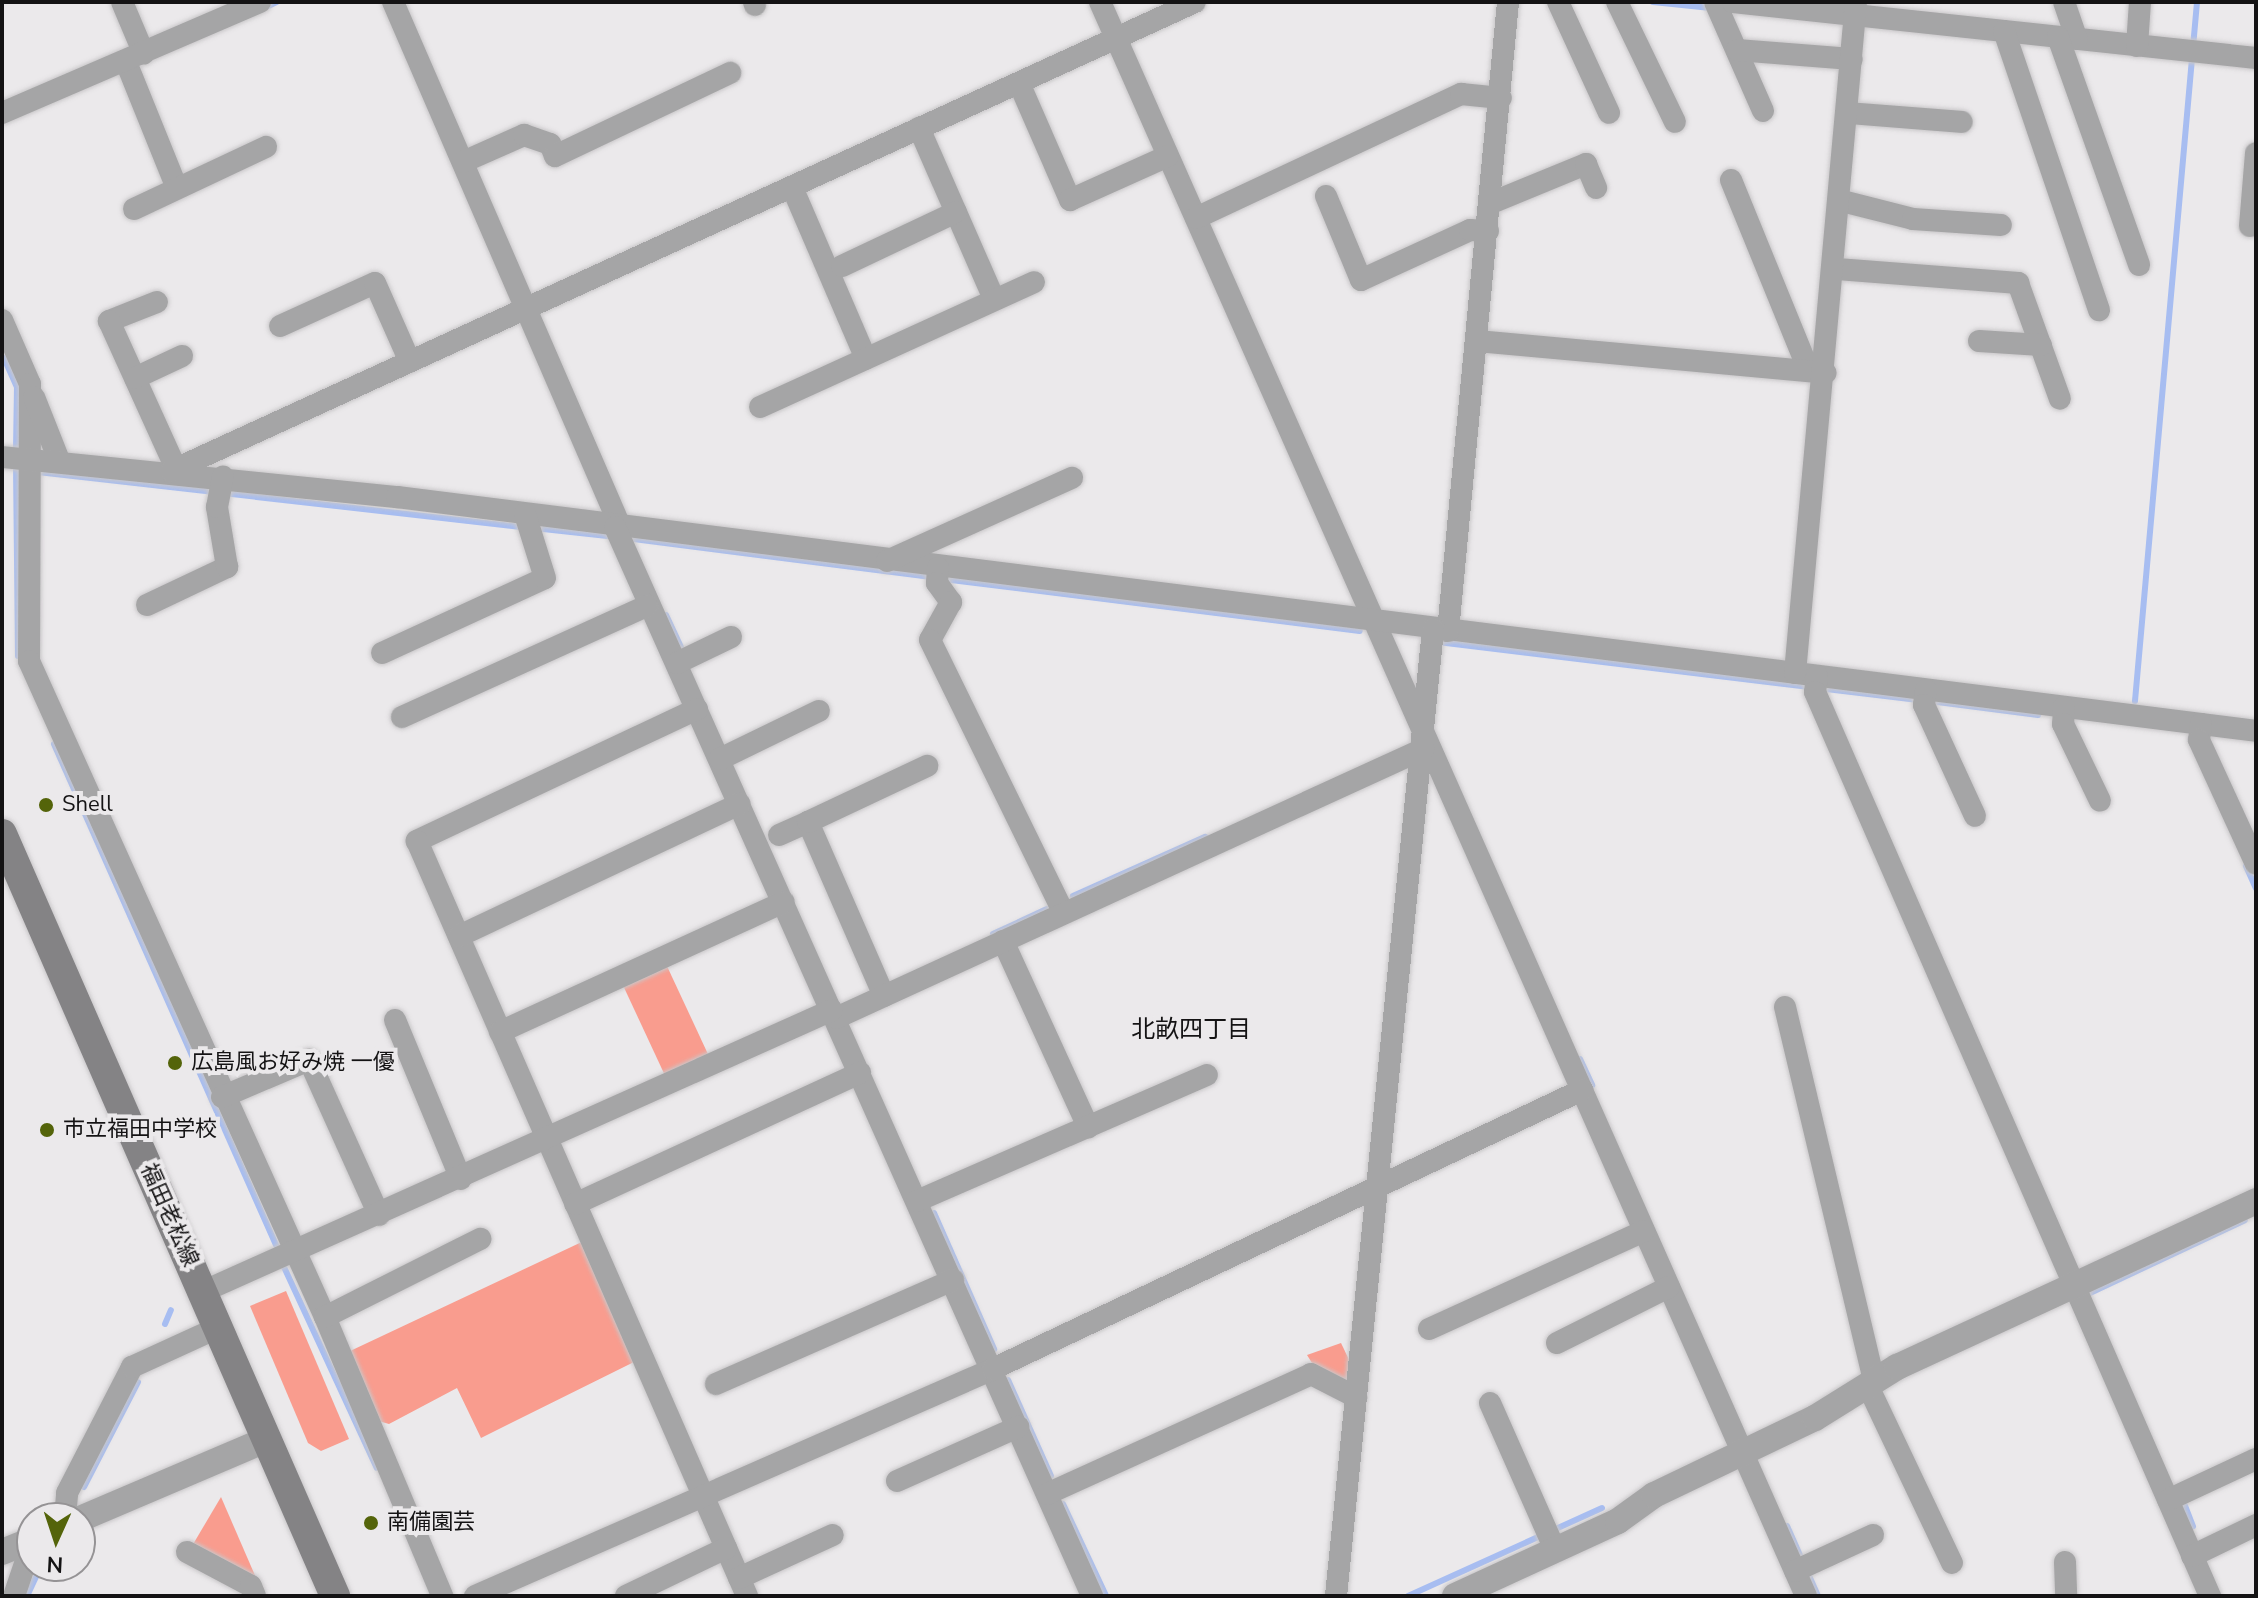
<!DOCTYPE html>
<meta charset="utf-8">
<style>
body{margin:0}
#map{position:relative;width:2258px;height:1598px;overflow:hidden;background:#ebe9eb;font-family:"Nunito Sans","Noto Sans JP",sans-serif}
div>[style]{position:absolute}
.green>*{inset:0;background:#f99c8e;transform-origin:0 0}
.stream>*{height:6px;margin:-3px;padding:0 3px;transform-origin:3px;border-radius:3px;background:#a7bdf1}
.roads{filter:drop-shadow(0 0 2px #c9c7c9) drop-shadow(0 0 2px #c9c7c9)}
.minor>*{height:22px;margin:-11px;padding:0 11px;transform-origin:11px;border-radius:11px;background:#a5a5a6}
.tertiary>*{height:26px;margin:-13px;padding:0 13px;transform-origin:13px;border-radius:13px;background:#a5a5a6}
.secondary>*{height:30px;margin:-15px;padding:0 15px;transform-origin:15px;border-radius:15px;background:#848385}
.dots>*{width:22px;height:22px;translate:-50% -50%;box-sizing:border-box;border:4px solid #ebe9eb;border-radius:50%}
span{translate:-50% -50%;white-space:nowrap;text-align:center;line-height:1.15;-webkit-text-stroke:8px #ebe9eb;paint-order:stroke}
.poi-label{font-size:22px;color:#141314}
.left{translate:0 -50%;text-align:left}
.street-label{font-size:22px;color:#141314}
.neighbourhood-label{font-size:24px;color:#141314}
.frame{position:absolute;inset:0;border:4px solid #141314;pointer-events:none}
.north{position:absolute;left:16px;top:1502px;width:80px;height:80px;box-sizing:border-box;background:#ebe9eb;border:2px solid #959395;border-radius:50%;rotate:183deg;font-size:22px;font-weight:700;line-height:32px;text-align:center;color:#141314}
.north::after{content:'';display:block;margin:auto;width:28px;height:36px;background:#54640a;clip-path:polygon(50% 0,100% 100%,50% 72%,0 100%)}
</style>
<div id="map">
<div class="green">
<div style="left:666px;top:964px;width:100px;height:48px;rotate:65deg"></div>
<div style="clip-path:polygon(586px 1240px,636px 1361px,481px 1438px,457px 1388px,389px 1424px,375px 1420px,348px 1352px)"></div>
<div style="clip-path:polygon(286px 1291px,349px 1439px,321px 1451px,308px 1443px,250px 1306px)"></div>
<div style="clip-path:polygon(1341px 1343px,1354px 1370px,1350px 1385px,1317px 1371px,1307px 1355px)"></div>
<div style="clip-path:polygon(221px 1497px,257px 1580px,192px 1546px)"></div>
</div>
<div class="stream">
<div style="left:1653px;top:2px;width:58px;rotate:5.9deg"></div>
<div style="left:264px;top:8px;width:14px;rotate:-25deg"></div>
<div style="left:4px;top:358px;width:32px;rotate:66deg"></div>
<div style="left:17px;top:387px;width:65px;rotate:90.9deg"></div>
<div style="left:16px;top:463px;width:193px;rotate:89.4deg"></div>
<div style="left:38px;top:472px;width:488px;rotate:6.5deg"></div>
<div style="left:534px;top:528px;width:81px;rotate:6.3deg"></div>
<div style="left:626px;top:538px;width:308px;rotate:7.3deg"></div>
<div style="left:943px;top:579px;width:420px;rotate:7.1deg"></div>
<div style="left:666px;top:615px;width:40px;rotate:65deg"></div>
<div style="left:1438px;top:642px;width:484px;rotate:6.9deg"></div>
<div style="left:1930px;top:701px;width:109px;rotate:7.4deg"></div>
<div style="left:2135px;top:701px;width:702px;rotate:-84.93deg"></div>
<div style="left:54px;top:744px;width:548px;rotate:66.1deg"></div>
<div style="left:2246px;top:866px;width:24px;rotate:66deg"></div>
<div style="left:1073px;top:896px;width:145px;rotate:-24.1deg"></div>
<div style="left:993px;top:934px;width:60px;rotate:-24.8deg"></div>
<div style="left:1580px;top:1059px;width:29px;rotate:65deg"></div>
<div style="left:934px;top:1213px;width:149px;rotate:66.2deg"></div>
<div style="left:284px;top:1267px;width:221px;rotate:65.2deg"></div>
<div style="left:2090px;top:1293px;width:171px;rotate:-25.2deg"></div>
<div style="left:165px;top:1324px;width:15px;rotate:-67deg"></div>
<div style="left:1008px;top:1380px;width:105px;rotate:65.9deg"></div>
<div style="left:84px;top:1487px;width:118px;rotate:-62.8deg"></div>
<div style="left:2184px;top:1503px;width:25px;rotate:69deg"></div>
<div style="left:1063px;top:1504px;width:102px;rotate:64.9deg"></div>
<div style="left:1787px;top:1526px;width:77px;rotate:66.1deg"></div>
<div style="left:27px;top:1596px;width:23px;rotate:-65deg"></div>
<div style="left:1408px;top:1596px;width:213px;rotate:-24.4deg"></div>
</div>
<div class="roads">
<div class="minor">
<div style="left:122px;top:2px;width:56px;rotate:67.1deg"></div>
<div style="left:393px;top:2px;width:573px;rotate:66.57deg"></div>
<div style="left:754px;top:2px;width:3px;rotate:72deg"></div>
<div style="left:1100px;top:2px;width:1743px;rotate:66.11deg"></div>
<div style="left:1558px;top:2px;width:122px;rotate:65.3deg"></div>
<div style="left:1617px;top:2px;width:133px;rotate:64.2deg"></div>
<div style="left:1715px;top:2px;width:119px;rotate:66.2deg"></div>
<div style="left:1733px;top:2px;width:526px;rotate:6.11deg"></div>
<div style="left:2064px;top:2px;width:39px;rotate:71deg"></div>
<div style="left:2004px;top:31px;width:295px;rotate:71.2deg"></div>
<div style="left:2058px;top:37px;width:242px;rotate:70.4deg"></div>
<div style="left:2137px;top:46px;width:44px;rotate:-86.1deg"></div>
<div style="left:1737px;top:50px;width:115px;rotate:4.5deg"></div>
<div style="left:126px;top:62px;width:136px;rotate:68deg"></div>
<div style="left:1019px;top:83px;width:128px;rotate:66.4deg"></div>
<div style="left:1070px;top:200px;width:107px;rotate:-24.2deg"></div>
<div style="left:2px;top:113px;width:281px;rotate:-23.3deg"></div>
<div style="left:1848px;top:113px;width:114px;rotate:4.5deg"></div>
<div style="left:919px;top:128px;width:187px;rotate:66.3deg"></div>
<div style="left:463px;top:162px;width:67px;rotate:-23.9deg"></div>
<div style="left:524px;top:135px;width:28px;rotate:19deg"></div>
<div style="left:550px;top:144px;width:13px;rotate:67deg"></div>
<div style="left:555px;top:156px;width:194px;rotate:-25.4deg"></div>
<div style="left:1731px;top:180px;width:206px;rotate:67.8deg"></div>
<div style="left:792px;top:187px;width:187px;rotate:66.7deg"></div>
<div style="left:1326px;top:196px;width:91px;rotate:67.4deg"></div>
<div style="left:1361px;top:280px;width:120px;rotate:-24.6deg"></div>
<div style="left:1470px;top:230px;width:18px;rotate:3deg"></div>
<div style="left:1842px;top:201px;width:73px;rotate:14.2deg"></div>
<div style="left:1913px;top:219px;width:88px;rotate:3.9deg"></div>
<div style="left:1491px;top:203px;width:103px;rotate:-22.3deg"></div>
<div style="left:1586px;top:164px;width:26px;rotate:67deg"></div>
<div style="left:134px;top:209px;width:146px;rotate:-25.2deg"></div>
<div style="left:1196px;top:218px;width:293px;rotate:-25.1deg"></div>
<div style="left:1461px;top:94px;width:40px;rotate:5.7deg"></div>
<div style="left:2250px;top:226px;width:73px;rotate:-85.3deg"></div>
<div style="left:842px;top:266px;width:126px;rotate:-25.3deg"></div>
<div style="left:1837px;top:269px;width:182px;rotate:4.4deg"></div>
<div style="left:2018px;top:283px;width:123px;rotate:70.1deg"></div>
<div style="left:157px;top:302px;width:52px;rotate:158.4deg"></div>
<div style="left:109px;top:321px;width:162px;rotate:65.6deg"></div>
<div style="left:2px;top:320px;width:70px;rotate:66.4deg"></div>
<div style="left:30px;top:384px;width:277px;rotate:90.2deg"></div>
<div style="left:29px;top:661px;width:720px;rotate:65.71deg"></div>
<div style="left:325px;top:1317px;width:303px;rotate:67.2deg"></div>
<div style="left:280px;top:326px;width:104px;rotate:-24.4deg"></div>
<div style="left:375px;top:283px;width:86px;rotate:66.1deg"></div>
<div style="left:1477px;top:341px;width:350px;rotate:5.2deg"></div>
<div style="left:1979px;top:341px;width:62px;rotate:3.7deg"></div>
<div style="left:135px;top:378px;width:52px;rotate:-25.1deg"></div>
<div style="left:34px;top:397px;width:68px;rotate:68.4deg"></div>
<div style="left:760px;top:407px;width:301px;rotate:-24.5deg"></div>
<div style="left:2px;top:457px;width:397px;rotate:5.8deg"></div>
<div style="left:397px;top:497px;width:1874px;rotate:7.17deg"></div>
<div style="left:171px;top:471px;width:1126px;rotate:-24.61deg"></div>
<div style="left:615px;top:527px;width:1171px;rotate:65.95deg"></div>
<div style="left:887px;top:561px;width:203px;rotate:-24.2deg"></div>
<div style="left:938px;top:568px;width:15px;rotate:94deg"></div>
<div style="left:937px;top:583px;width:24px;rotate:54deg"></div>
<div style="left:951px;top:602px;width:43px;rotate:118.9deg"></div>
<div style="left:930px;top:640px;width:304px;rotate:63.9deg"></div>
<div style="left:147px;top:605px;width:89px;rotate:-25.4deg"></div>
<div style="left:227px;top:567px;width:61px;rotate:-99.5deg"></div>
<div style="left:217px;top:507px;width:31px;rotate:-79deg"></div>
<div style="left:1448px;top:631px;width:632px;rotate:-84.55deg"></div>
<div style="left:382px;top:653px;width:179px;rotate:-24.7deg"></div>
<div style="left:545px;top:578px;width:67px;rotate:-107.4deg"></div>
<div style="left:677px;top:663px;width:60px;rotate:-25.7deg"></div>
<div style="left:1795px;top:673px;width:674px;rotate:-84.81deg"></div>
<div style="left:1817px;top:676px;width:16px;rotate:97deg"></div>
<div style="left:1815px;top:692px;width:987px;rotate:66.4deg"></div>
<div style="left:1926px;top:690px;width:15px;rotate:98deg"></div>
<div style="left:1924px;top:705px;width:122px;rotate:65.3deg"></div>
<div style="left:2064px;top:707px;width:17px;rotate:93deg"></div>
<div style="left:2063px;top:724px;width:85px;rotate:64.3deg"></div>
<div style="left:697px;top:709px;width:310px;rotate:154.8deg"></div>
<div style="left:417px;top:841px;width:824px;rotate:66.39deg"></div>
<div style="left:402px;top:717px;width:269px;rotate:-24.4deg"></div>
<div style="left:2201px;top:724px;width:16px;rotate:97deg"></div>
<div style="left:2199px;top:740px;width:136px;rotate:65.3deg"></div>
<div style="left:720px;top:759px;width:110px;rotate:-25.9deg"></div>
<div style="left:779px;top:835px;width:32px;rotate:-24deg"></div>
<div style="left:459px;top:936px;width:310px;rotate:-25.2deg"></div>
<div style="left:1003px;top:941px;width:205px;rotate:65.4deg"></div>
<div style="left:884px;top:996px;width:190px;rotate:-113.6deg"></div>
<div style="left:808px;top:822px;width:132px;rotate:-25.2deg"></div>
<div style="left:1785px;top:1007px;width:384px;rotate:76.6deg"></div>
<div style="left:836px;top:1018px;width:646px;rotate:-24.62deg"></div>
<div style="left:395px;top:1020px;width:172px;rotate:67.5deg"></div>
<div style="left:500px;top:1032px;width:312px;rotate:-24.6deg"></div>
<div style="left:222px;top:1097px;width:95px;rotate:-23deg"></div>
<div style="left:309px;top:1060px;width:170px;rotate:65.7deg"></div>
<div style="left:917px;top:1201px;width:316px;rotate:-23.5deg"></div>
<div style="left:575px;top:1204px;width:314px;rotate:-24.7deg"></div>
<div style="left:202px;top:1292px;width:690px;rotate:-24.11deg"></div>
<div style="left:325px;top:1317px;width:174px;rotate:-26.7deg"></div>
<div style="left:1429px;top:1329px;width:236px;rotate:-24.5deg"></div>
<div style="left:1557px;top:1343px;width:125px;rotate:-26.6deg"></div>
<div style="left:716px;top:1384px;width:259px;rotate:-23.7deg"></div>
<div style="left:1867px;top:1384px;width:198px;rotate:64.6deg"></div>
<div style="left:1490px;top:1403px;width:161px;rotate:66.1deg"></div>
<div style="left:897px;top:1481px;width:133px;rotate:-24.1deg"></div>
<div style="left:1047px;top:1494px;width:290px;rotate:-24.4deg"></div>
<div style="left:1311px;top:1374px;width:51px;rotate:27.1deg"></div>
<div style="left:2168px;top:1500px;width:97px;rotate:-25deg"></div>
<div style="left:65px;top:1518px;width:25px;rotate:-85deg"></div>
<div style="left:67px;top:1493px;width:142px;rotate:-62.7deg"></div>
<div style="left:132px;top:1367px;width:94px;rotate:-24.6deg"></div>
<div style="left:187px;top:1552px;width:72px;rotate:28deg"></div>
<div style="left:251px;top:1586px;width:11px;rotate:68deg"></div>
<div style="left:2192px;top:1556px;width:71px;rotate:-25.8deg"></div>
<div style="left:2065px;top:1562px;width:34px;rotate:88deg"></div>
<div style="left:1795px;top:1571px;width:86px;rotate:-24.8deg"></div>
<div style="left:739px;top:1578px;width:103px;rotate:-24.6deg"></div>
<div style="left:14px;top:1596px;width:56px;rotate:-71.2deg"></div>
<div style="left:475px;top:1596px;width:566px;rotate:-23.66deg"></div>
<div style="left:993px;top:1369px;width:652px;rotate:-25.35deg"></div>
<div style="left:626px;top:1596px;width:111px;rotate:-25.6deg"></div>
<div style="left:1336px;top:1596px;width:972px;rotate:-84.27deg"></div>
</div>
<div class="tertiary">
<div style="left:80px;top:1519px;width:199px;rotate:-23.1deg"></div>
<div style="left:2px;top:1552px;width:32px;rotate:-22deg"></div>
<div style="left:1455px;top:1596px;width:179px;rotate:-24.7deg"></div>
<div style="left:1618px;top:1521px;width:44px;rotate:-35.8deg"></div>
<div style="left:1654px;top:1495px;width:178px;rotate:-25.6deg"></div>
<div style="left:1815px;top:1418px;width:97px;rotate:-31.9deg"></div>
<div style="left:1897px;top:1367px;width:396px;rotate:-24.8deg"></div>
</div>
<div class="secondary">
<div style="left:2px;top:834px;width:832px;rotate:66.39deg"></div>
</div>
</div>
<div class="dots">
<div style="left:46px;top:805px;background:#54640a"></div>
<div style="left:175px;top:1063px;background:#54640a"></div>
<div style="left:47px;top:1130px;background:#54640a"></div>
<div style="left:371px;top:1523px;background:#54640a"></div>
</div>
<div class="poi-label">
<span class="left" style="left:62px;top:805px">Shell</span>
<span class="left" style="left:191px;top:1063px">広島風お好み焼 一優</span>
<span class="left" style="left:63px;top:1130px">市立福田中学校</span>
<span class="left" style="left:387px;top:1523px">南備園芸</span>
</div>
<div class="street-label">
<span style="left:169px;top:1215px;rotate:66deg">福田老松線</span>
</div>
<div class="neighbourhood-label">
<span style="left:1191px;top:1030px">北畝四丁目</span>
</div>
<div class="frame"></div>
<div class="north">N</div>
</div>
